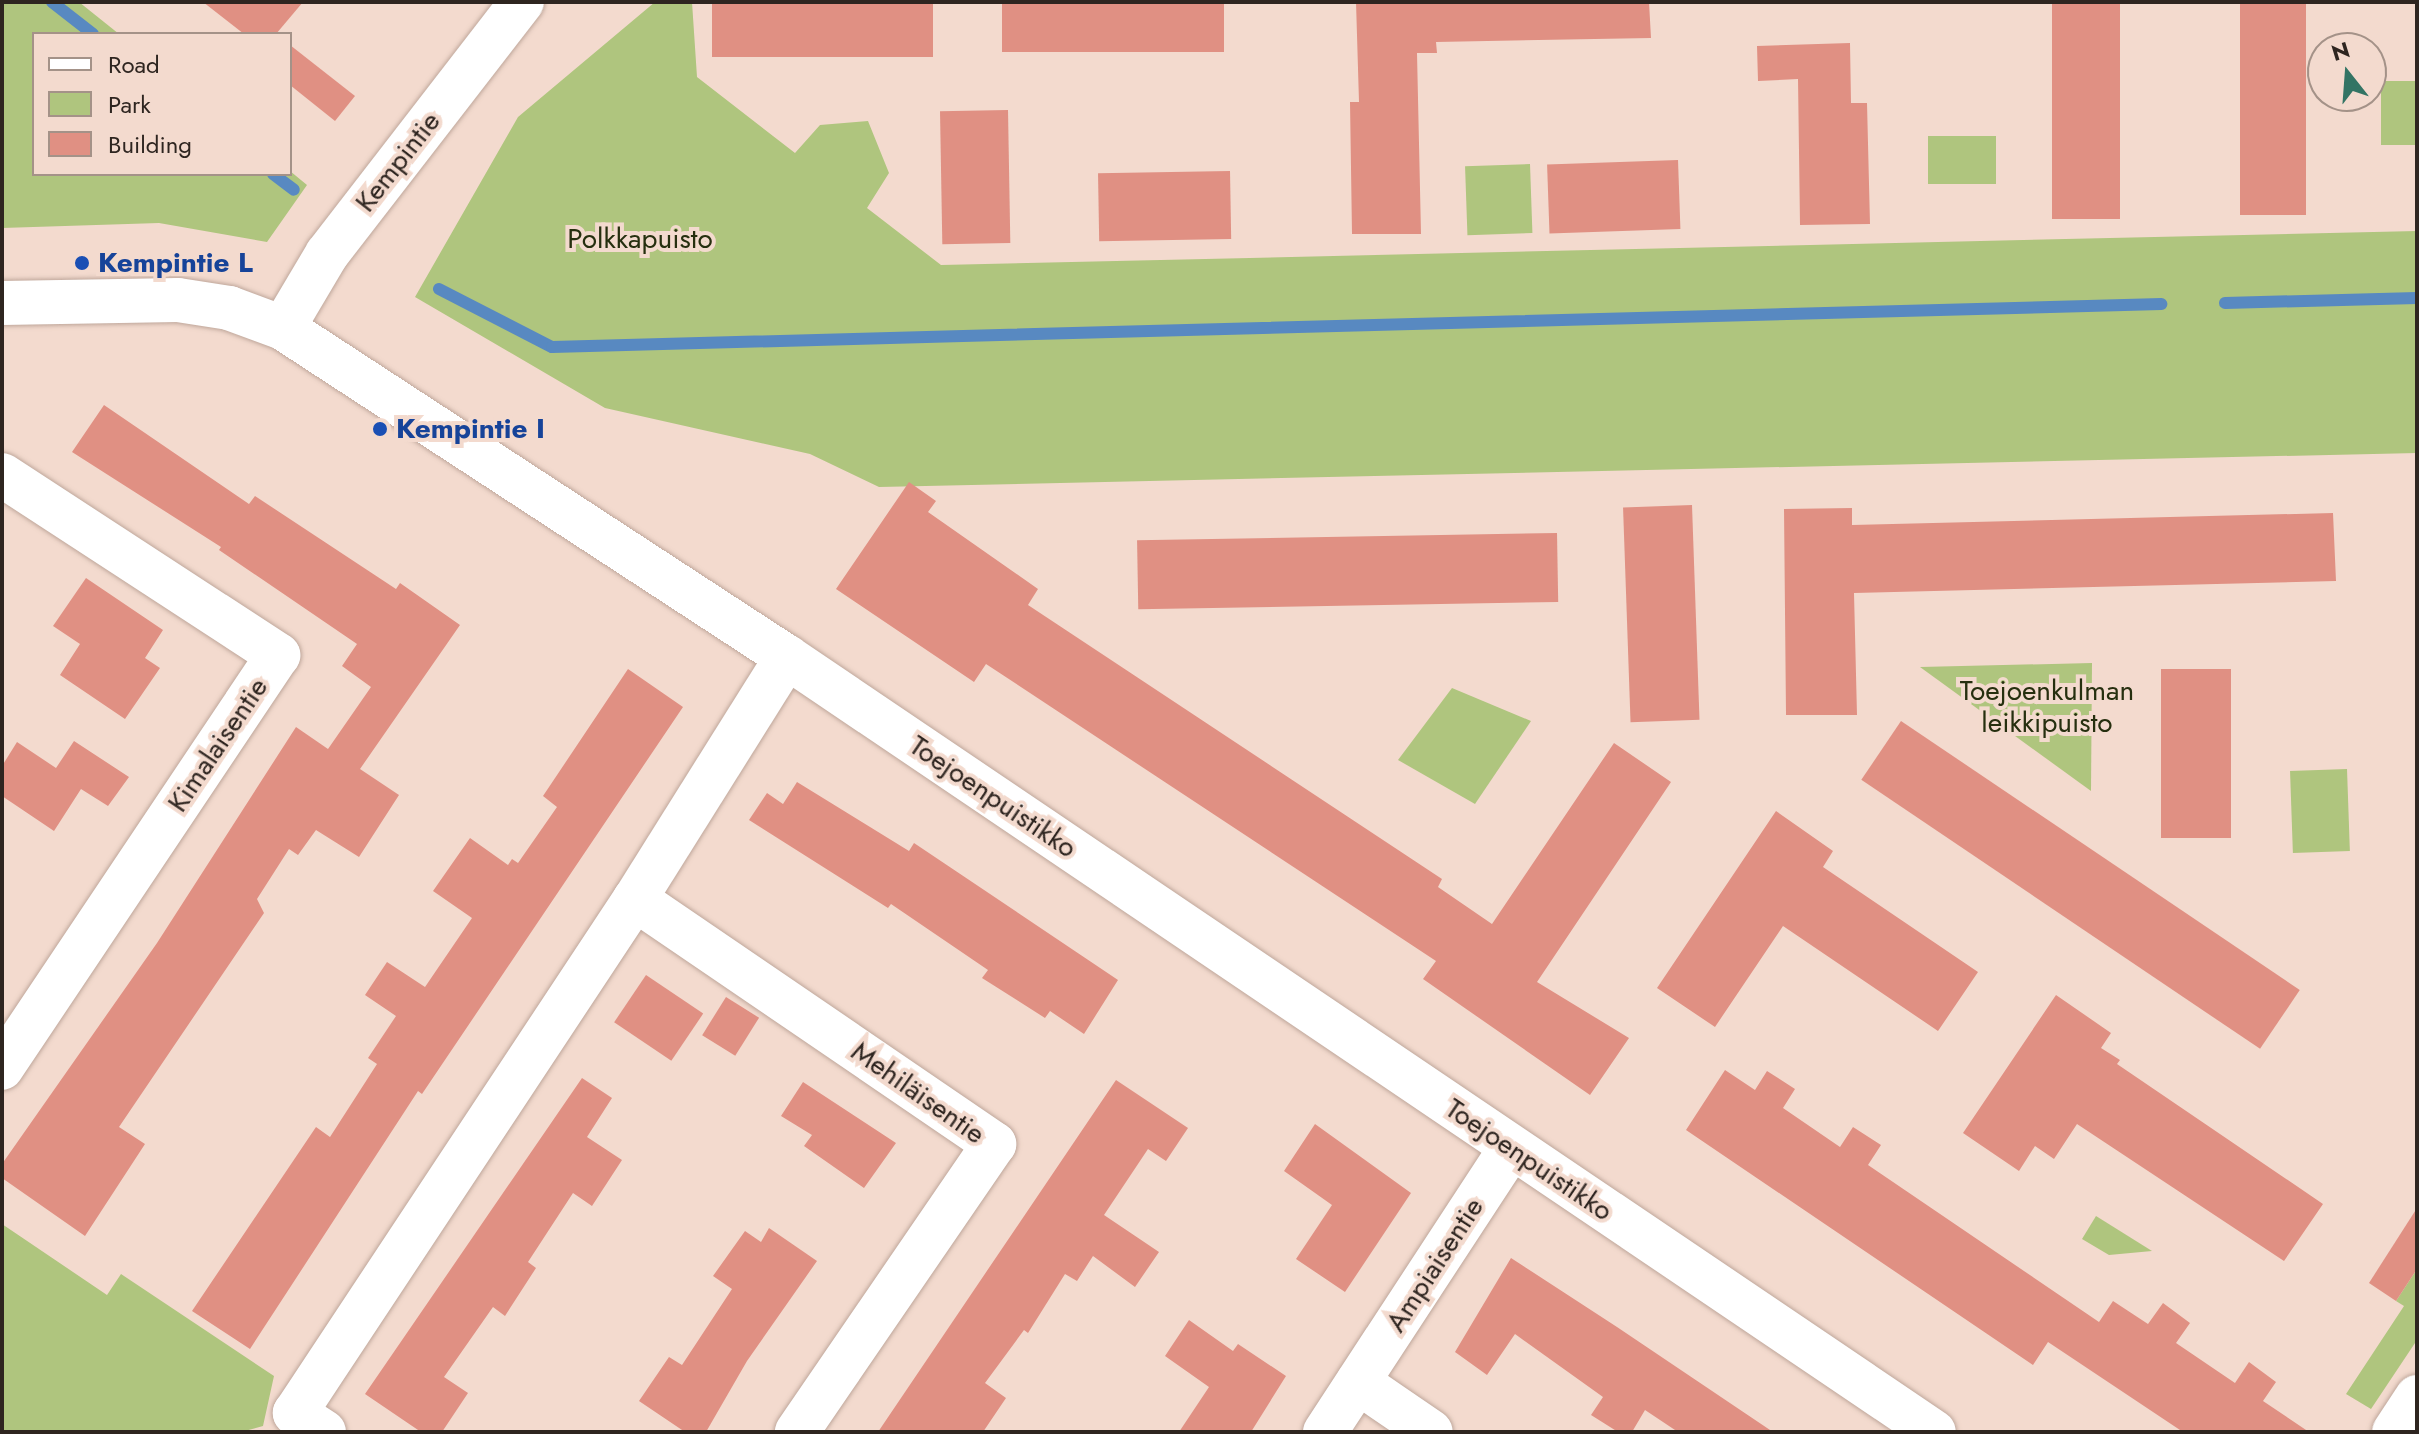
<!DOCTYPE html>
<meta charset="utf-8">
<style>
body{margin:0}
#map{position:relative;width:2419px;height:1434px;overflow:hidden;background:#f3dace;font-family:Jost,sans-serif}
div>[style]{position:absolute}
.green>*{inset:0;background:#afc57e;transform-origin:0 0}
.stream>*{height:12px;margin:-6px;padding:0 6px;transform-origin:6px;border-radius:6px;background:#5889c1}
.building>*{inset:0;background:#e09083;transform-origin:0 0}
.roads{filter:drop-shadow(0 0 2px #bfa79b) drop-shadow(0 0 2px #bfa79b)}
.minor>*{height:44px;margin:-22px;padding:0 22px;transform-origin:22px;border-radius:22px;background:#fff}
.dots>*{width:22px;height:22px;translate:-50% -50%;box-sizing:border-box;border:4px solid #f3dace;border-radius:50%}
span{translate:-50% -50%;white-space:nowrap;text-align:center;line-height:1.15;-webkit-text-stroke:8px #f3dace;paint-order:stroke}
.street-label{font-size:28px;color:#2e2520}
.park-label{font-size:28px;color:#262f0f}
.transit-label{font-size:28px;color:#164399;font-weight:700}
.left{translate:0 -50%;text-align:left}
.frame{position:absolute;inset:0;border:4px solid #2e2520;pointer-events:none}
.legend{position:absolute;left:32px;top:32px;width:260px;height:144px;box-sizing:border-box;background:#f3dace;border:2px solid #a49288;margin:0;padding:10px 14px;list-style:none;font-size:24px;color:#2e2520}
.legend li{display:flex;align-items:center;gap:16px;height:40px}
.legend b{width:40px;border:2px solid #a49288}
.north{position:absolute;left:2307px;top:32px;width:80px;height:80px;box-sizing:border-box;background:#f3dace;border:2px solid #a49288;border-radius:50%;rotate:343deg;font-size:22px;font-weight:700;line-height:32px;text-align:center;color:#2e2520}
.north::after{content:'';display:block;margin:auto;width:28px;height:36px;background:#337464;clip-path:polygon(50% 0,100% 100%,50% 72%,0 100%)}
</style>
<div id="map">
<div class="green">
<div style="clip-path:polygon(2px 2px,79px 2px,119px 34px,34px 34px,34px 174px,290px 171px,307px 185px,267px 242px,159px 223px,2px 228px)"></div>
<div style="clip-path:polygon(655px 2px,692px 2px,697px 77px,795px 153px,820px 125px,868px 121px,889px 173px,867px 208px,941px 265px,2417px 231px,2417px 453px,879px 487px,810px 454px,605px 408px,415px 297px,518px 117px)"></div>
<div style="left:2381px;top:81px;width:36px;height:64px"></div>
<div style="left:1928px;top:136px;width:68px;height:48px"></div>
<div style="left:1530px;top:164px;width:69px;height:65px;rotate:88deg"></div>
<div style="clip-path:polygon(2092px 663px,2091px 791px,1920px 667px)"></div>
<div style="clip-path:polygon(1452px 688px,1531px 721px,1475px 804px,1398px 760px)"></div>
<div style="left:2347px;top:769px;width:82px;height:57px;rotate:88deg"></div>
<div style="clip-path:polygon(2096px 1216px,2152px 1251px,2109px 1255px,2082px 1239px)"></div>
<div style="clip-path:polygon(2px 1224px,107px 1295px,121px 1274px,274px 1376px,263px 1426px,241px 1432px,2px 1432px)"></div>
<div style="clip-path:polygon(2417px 1269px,2417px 1340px,2371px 1409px,2346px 1394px,2404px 1306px,2396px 1301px)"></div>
</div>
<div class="stream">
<div style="left:52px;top:2px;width:52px;rotate:38deg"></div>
<div style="left:273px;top:174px;width:26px;rotate:37deg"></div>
<div style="left:439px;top:289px;width:127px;rotate:27.2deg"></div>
<div style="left:552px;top:347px;width:1610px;rotate:-1.53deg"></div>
<div style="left:2225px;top:303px;width:192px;rotate:-1.5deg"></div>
</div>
<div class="building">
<div style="clip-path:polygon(203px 2px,303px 2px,276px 34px,244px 34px)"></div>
<div style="left:712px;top:2px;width:221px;height:55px"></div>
<div style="left:1002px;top:2px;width:222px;height:50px"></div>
<div style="clip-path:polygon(1356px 2px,1649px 2px,1651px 38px,1436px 42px,1437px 53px,1417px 53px,1421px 234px,1352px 234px,1350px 102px,1359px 102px)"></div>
<div style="left:2052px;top:2px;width:68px;height:217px"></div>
<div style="left:2240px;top:2px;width:66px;height:213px"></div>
<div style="clip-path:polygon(1850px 43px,1851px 103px,1867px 103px,1870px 224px,1800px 225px,1798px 79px,1758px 81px,1757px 46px)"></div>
<div style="clip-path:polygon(290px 45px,355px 96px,335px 121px,290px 85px)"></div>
<div style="left:1008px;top:110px;width:133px;height:68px;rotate:89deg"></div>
<div style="left:1678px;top:160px;width:69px;height:131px;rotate:88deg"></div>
<div style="left:1230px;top:171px;width:68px;height:132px;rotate:89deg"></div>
<div style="clip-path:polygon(104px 405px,249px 504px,255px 496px,396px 589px,400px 583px,460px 625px,360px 769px,399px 795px,359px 857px,316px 830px,298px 855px,289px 849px,257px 899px,264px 913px,119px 1127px,145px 1144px,85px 1236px,2px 1178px,2px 1164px,157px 943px,296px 727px,328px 749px,371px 687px,342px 666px,357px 644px,219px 550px,221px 547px,72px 452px)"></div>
<div style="clip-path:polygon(909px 482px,936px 501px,928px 512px,1038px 589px,1028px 605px,1442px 879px,1438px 887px,1492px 924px,1614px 743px,1671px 782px,1537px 982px,1629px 1038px,1590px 1095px,1423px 979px,1436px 961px,986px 664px,974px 682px,836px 589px)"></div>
<div style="left:1692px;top:505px;width:215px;height:69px;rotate:88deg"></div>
<div style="clip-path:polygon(1852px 508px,1852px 525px,2333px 513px,2336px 581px,1854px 593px,1857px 715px,1786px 715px,1784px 509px)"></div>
<div style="left:1557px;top:533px;width:69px;height:420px;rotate:89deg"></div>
<div style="clip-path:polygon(86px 578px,163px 630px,145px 658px,160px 668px,125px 719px,60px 675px,80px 644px,53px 626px)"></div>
<div style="clip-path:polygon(628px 669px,683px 707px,422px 1094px,418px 1091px,250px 1349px,192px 1311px,316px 1127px,330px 1137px,377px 1064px,368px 1058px,396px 1016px,365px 995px,387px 962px,425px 987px,472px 918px,433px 891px,470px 838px,508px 865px,512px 859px,518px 863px,557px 807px,543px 796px)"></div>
<div style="left:2161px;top:669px;width:70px;height:169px"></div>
<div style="left:1901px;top:721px;width:481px;height:71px;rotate:34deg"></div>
<div style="clip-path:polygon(74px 741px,129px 777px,108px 806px,81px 789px,54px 831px,2px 796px,2px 766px,17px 742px,56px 768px)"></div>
<div style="clip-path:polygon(797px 782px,909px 851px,914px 843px,1118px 980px,1084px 1034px,1050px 1011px,1045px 1018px,982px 978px,988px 970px,891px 904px,888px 908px,749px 820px,767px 793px,783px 804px)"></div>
<div style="clip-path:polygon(1776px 811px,1833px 851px,1823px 867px,1978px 972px,1938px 1031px,1783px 926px,1715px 1027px,1657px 988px)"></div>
<div style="left:646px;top:975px;width:69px;height:57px;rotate:34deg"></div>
<div style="clip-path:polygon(2056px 995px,2111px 1033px,2101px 1048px,2120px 1060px,2117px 1064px,2323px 1204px,2284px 1261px,2077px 1124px,2054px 1159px,2035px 1146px,2019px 1171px,1963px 1133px)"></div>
<div style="left:726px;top:997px;width:39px;height:45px;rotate:32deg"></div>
<div style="clip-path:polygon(1725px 1070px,1755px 1090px,1767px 1071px,1795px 1089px,1783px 1108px,1840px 1147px,1853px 1127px,1881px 1145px,1868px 1165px,2099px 1322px,2113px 1301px,2148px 1324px,2163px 1303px,2190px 1323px,2176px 1343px,2235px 1383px,2249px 1362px,2276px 1382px,2263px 1401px,2309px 1432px,2183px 1432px,2048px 1342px,2033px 1365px,1686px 1130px)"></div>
<div style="clip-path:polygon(582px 1078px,612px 1098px,587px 1137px,622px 1160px,592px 1206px,573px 1193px,528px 1262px,536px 1268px,505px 1316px,493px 1307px,444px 1377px,468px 1393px,442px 1432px,421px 1432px,365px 1394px)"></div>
<div style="clip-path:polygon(1116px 1080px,1188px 1128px,1166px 1161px,1148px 1149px,1104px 1215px,1159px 1252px,1135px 1287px,1093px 1256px,1077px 1281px,1065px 1274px,1028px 1333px,1024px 1330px,985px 1383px,1006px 1398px,983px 1432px,878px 1432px)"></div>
<div style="clip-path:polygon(803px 1082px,896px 1143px,864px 1188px,804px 1146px,812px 1135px,781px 1116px)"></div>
<div style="clip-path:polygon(1315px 1124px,1411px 1193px,1345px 1292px,1296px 1259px,1332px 1205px,1284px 1171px)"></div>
<div style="clip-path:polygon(2417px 1208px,2417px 1269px,2396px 1301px,2369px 1283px)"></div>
<div style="clip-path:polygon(769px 1228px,817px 1261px,747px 1361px,706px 1432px,685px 1432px,639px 1401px,669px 1357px,682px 1365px,732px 1289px,713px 1276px,745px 1231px,761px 1242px)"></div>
<div style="clip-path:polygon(1511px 1258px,1617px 1327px,1773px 1432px,1678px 1432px,1645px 1410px,1632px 1432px,1618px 1432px,1591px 1415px,1603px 1397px,1515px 1334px,1487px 1375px,1455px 1352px)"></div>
<div style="clip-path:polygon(1189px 1320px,1233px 1351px,1238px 1344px,1286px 1376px,1251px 1432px,1179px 1432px,1209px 1387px,1165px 1356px)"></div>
</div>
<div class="roads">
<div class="minor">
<div style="left:2px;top:303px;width:176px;rotate:-1deg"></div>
<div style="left:178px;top:300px;width:52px;rotate:8.9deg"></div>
<div style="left:229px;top:308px;width:58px;rotate:20.3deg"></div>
<div style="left:283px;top:328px;width:602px;rotate:33.14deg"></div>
<div style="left:787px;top:657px;width:1384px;rotate:34.05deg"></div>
<div style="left:283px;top:328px;width:86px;rotate:-59.3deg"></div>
<div style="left:327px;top:254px;width:319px;rotate:-52.3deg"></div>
<div style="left:2px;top:475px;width:330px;rotate:33.1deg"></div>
<div style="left:278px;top:655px;width:497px;rotate:123.8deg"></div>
<div style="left:635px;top:899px;width:435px;rotate:34.3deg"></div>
<div style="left:994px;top:1144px;width:349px;rotate:124.4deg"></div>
<div style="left:1358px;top:1382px;width:88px;rotate:34.4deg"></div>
<div style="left:324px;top:1432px;width:35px;rotate:-147deg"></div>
<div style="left:295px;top:1413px;width:616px;rotate:-56.52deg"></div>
<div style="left:635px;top:899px;width:286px;rotate:-57.9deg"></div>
<div style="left:1325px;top:1432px;width:339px;rotate:-56.8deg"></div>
<div style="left:2394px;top:1432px;width:42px;rotate:-56.7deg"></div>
</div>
</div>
<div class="dots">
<div style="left:82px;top:263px;background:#1a4fb4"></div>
<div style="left:380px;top:429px;background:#1a4fb4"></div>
</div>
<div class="street-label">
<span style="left:398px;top:162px;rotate:-52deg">Kempintie</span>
<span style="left:218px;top:745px;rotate:-56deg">Kimalaisentie</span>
<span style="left:993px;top:797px;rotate:34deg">Toejoenpuistikko</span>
<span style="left:918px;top:1093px;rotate:35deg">Mehiläisentie</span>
<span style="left:1529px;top:1160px;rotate:34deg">Toejoenpuistikko</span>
<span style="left:1435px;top:1265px;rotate:-57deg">Ampiaisentie</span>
</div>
<div class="park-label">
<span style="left:640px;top:239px">Polkkapuisto</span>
<span style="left:2047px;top:707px">Toejoenkulman<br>leikkipuisto</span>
</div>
<div class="transit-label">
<span class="left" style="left:98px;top:263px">Kempintie L</span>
<span class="left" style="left:396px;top:429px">Kempintie I</span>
</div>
<div class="frame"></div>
<ul class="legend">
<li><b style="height:10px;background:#fff"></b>Road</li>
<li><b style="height:22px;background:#afc57e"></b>Park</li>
<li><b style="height:22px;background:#e09083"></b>Building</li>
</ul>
<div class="north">N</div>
</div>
